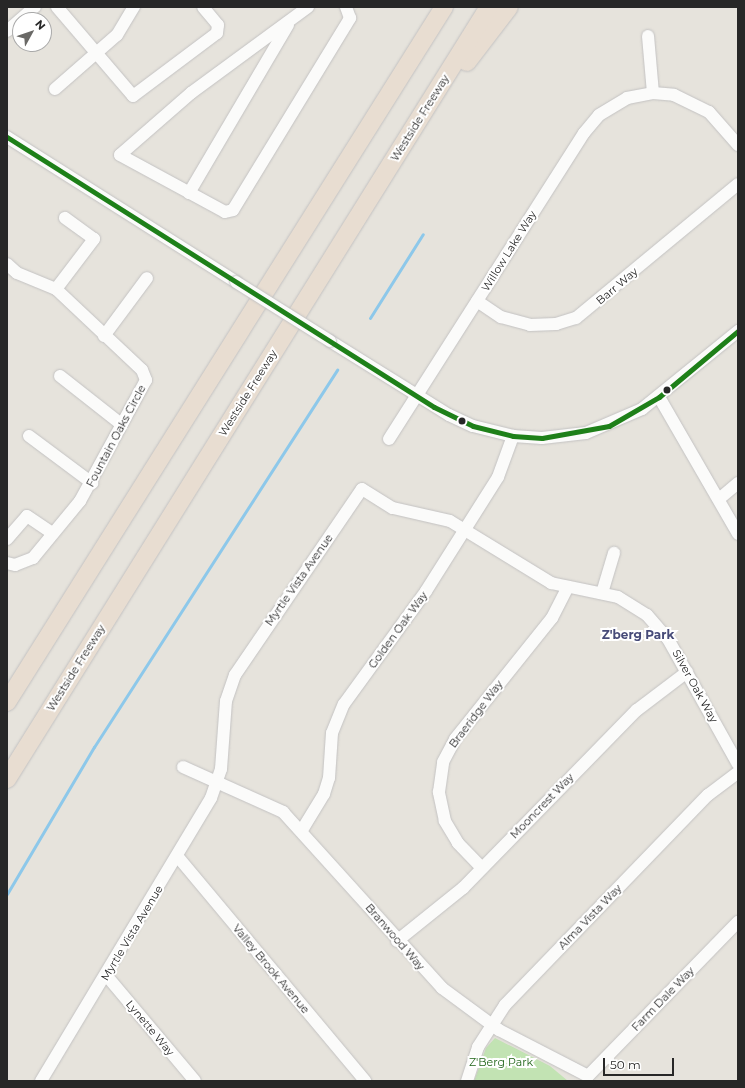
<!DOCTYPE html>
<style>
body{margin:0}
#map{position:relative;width:745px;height:1088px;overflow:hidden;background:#e6e3dc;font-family:Montserrat,sans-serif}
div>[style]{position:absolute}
.green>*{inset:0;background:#c2e3b3}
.stream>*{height:3px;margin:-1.5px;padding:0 1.5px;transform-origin:1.5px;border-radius:1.5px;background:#8dc8ea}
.roads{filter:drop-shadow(0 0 1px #c3c2c2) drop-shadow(0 0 1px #c3c2c2)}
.minor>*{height:12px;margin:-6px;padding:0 6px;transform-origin:6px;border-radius:6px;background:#fbfbfa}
.highway>*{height:18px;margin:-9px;padding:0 9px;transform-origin:9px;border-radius:9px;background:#e8ddd1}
.bridges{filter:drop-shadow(0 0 1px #c3c2c2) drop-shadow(0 0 1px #c3c2c2)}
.minor-bridge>*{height:12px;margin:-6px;padding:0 6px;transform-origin:6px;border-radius:6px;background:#fbfbfa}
.bus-1>*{height:5px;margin:-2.5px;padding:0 2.5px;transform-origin:2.5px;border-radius:2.5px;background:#1e8019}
.dots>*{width:11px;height:11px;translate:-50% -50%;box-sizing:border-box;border:2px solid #fff;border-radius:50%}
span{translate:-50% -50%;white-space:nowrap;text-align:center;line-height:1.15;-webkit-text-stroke:4px #fff;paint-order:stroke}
.street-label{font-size:11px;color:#272727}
.park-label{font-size:11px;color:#1f6417}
.neighbourhood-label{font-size:12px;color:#474b78;font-weight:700}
.frame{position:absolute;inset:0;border:8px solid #272727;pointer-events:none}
.north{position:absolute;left:12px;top:12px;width:40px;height:40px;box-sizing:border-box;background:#fff;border:1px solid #a9a9a9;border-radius:50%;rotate:50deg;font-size:11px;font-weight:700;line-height:16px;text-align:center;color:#272727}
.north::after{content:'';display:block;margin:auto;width:14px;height:18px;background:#6a6966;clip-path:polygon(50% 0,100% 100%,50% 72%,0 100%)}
.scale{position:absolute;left:603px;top:1058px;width:71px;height:18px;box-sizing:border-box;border:2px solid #272727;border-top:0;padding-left:5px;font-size:12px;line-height:14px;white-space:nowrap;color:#272727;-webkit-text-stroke:3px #fff;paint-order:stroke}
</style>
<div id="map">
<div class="green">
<div style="clip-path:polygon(495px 1038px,550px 1066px,568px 1081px,474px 1081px,486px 1048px)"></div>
</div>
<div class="stream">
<div style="left:370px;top:318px;width:99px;rotate:-57.8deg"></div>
<div style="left:7px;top:894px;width:171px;rotate:-59.4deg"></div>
<div style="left:94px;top:747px;width:449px;rotate:-57.2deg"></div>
</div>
<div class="roads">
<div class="minor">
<div style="left:57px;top:7px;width:117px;rotate:49.5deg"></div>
<div style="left:133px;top:96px;width:105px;rotate:-36.9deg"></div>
<div style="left:217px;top:33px;width:8px;rotate:-83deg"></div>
<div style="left:218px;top:25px;width:23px;rotate:-130deg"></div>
<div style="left:308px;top:7px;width:145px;rotate:143.7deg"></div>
<div style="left:191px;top:93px;width:94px;rotate:138.9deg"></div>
<div style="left:120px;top:155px;width:119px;rotate:28.5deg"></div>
<div style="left:225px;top:212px;width:8px;rotate:-14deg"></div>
<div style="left:233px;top:210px;width:225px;rotate:-58.6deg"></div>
<div style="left:350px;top:18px;width:12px;rotate:-110deg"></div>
<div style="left:7px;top:31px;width:37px;rotate:-41deg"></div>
<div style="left:648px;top:36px;width:57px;rotate:85deg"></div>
<div style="left:55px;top:89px;width:82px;rotate:-41.1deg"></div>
<div style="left:117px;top:35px;width:33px;rotate:-59deg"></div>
<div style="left:7px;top:137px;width:271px;rotate:32.3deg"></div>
<div style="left:189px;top:193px;width:195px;rotate:-59.5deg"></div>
<div style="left:7px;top:264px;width:13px;rotate:42deg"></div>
<div style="left:17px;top:273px;width:42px;rotate:22.3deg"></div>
<div style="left:56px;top:289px;width:118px;rotate:43.3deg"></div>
<div style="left:142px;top:370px;width:11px;rotate:68deg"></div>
<div style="left:146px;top:380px;width:138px;rotate:118.6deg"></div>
<div style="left:80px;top:501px;width:74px;rotate:129.5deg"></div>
<div style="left:33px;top:558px;width:19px;rotate:159deg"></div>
<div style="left:15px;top:565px;width:8px;rotate:-166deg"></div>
<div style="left:56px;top:289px;width:63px;rotate:-52.8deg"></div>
<div style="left:94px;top:239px;width:36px;rotate:-144deg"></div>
<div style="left:477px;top:301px;width:29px;rotate:34deg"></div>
<div style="left:501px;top:317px;width:30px;rotate:15deg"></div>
<div style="left:530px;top:325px;width:26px;rotate:-2deg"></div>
<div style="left:556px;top:324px;width:21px;rotate:-17deg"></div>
<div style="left:576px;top:318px;width:210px;rotate:-39.6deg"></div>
<div style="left:104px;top:336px;width:72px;rotate:-53.4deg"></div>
<div style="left:330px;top:341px;width:140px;rotate:31.9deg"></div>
<div style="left:449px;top:415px;width:26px;rotate:25deg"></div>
<div style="left:473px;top:426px;width:41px;rotate:14deg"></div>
<div style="left:513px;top:436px;width:29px;rotate:4deg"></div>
<div style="left:542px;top:438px;width:44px;rotate:-6.5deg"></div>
<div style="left:586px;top:433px;width:61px;rotate:-23.2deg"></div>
<div style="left:642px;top:409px;width:124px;rotate:-39.1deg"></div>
<div style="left:60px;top:376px;width:78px;rotate:38.2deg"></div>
<div style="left:659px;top:397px;width:158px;rotate:60deg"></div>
<div style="left:29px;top:436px;width:79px;rotate:36.7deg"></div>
<div style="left:389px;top:439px;width:363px;rotate:-57.5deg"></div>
<div style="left:584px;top:133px;width:23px;rotate:-50deg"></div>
<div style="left:599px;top:115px;width:33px;rotate:-31deg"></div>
<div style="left:627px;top:98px;width:26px;rotate:-11deg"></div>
<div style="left:653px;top:93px;width:21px;rotate:5deg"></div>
<div style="left:674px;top:95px;width:39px;rotate:26deg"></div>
<div style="left:709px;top:112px;width:44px;rotate:48.7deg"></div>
<div style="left:719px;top:499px;width:25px;rotate:-40deg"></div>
<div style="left:7px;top:539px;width:30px;rotate:-49deg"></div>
<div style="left:27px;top:516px;width:29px;rotate:34deg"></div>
<div style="left:602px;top:593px;width:42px;rotate:-73.3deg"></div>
<div style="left:183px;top:767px;width:110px;rotate:24.2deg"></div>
<div style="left:283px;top:812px;width:237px;rotate:47.9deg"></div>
<div style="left:442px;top:988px;width:71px;rotate:36.4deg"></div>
<div style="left:499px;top:1030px;width:100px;rotate:27.3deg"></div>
<div style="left:588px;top:1076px;width:215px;rotate:-45.8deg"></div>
<div style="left:302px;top:830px;width:42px;rotate:-58.6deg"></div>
<div style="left:324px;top:794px;width:17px;rotate:-73deg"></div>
<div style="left:329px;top:778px;width:45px;rotate:-86.2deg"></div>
<div style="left:332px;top:733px;width:31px;rotate:-68deg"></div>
<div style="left:344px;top:704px;width:140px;rotate:-54deg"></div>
<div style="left:426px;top:591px;width:135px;rotate:-57.7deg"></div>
<div style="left:498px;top:477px;width:44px;rotate:-69.9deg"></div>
<div style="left:178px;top:857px;width:292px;rotate:50.1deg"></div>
<div style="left:482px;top:868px;width:35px;rotate:-134deg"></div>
<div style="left:458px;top:843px;width:26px;rotate:-121deg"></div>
<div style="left:445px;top:821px;width:30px;rotate:-102deg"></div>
<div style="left:439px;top:792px;width:30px;rotate:-82deg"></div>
<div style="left:443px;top:762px;width:26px;rotate:-62deg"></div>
<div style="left:455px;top:739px;width:155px;rotate:-51.3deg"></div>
<div style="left:552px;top:618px;width:34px;rotate:-63deg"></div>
<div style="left:397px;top:941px;width:85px;rotate:-38.8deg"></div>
<div style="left:463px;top:888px;width:249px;rotate:-45.7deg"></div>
<div style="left:637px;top:710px;width:63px;rotate:-37.2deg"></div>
<div style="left:106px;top:975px;width:138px;rotate:50deg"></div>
<div style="left:41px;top:1081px;width:330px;rotate:-59deg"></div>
<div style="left:211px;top:798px;width:31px;rotate:-71deg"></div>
<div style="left:221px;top:769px;width:68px;rotate:-85.8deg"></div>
<div style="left:226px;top:701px;width:28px;rotate:-71deg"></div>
<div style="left:235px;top:675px;width:225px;rotate:-55.7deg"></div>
<div style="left:362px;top:489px;width:36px;rotate:32deg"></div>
<div style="left:393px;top:508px;width:58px;rotate:12.8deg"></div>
<div style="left:450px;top:521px;width:119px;rotate:31.5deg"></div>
<div style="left:551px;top:583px;width:68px;rotate:11.8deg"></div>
<div style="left:618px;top:597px;width:34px;rotate:32deg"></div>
<div style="left:647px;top:615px;width:32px;rotate:49deg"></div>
<div style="left:668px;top:639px;width:143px;rotate:60.8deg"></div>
<div style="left:467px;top:1081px;width:36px;rotate:-72deg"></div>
<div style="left:478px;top:1047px;width:50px;rotate:-57.3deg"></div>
<div style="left:505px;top:1005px;width:292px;rotate:-46deg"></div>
<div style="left:708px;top:795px;width:38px;rotate:-37deg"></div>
</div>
<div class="highway">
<div style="left:467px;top:62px;width:69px;rotate:-52.6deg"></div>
<div style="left:7px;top:702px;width:821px;rotate:-57.84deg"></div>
<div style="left:7px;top:779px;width:910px;rotate:-58.02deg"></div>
</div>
</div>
<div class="bridges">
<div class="minor-bridge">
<div style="left:236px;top:282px;width:111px;rotate:32.1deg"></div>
</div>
</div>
<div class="bus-1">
<div style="left:7px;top:137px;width:505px;rotate:32.31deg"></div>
<div style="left:434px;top:407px;width:43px;rotate:26deg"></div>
<div style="left:473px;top:426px;width:41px;rotate:14deg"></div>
<div style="left:513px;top:436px;width:29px;rotate:4deg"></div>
<div style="left:542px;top:438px;width:68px;rotate:-10.2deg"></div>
<div style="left:609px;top:426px;width:58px;rotate:-30.1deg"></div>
<div style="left:659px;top:397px;width:103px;rotate:-39.9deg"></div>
</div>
<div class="dots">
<div style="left:667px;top:390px;background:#272727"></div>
<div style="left:462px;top:421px;background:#272727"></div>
</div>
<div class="street-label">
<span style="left:420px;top:118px;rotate:-58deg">Westside Freeway</span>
<span style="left:509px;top:251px;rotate:-58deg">Willow Lake Way</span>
<span style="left:617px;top:286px;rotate:-40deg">Barr Way</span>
<span style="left:248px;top:393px;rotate:-58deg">Westside Freeway</span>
<span style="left:116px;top:436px;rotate:-62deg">Fountain Oaks Circle</span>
<span style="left:299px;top:580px;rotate:-55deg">Myrtle Vista Avenue</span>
<span style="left:398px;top:630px;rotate:-54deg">Golden Oak Way</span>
<span style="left:76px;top:668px;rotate:-58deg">Westside Freeway</span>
<span style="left:695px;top:686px;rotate:61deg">Silver Oak Way</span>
<span style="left:476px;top:714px;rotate:-53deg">Braeridge Way</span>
<span style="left:542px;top:806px;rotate:-46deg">Mooncrest Way</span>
<span style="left:590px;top:917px;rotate:-46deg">Alma Vista Way</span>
<span style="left:132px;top:933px;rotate:-59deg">Myrtle Vista Avenue</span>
<span style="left:395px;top:937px;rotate:49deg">Branwood Way</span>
<span style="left:271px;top:969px;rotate:50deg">Valley Brook Avenue</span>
<span style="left:663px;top:999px;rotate:-46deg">Farm Dale Way</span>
<span style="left:150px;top:1028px;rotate:50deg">Lynette Way</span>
</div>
<div class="park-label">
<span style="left:501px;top:1062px">Z'Berg Park</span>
</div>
<div class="neighbourhood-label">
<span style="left:638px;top:635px">Z'berg Park</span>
</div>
<div class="frame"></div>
<div class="north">N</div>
<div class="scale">50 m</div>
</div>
